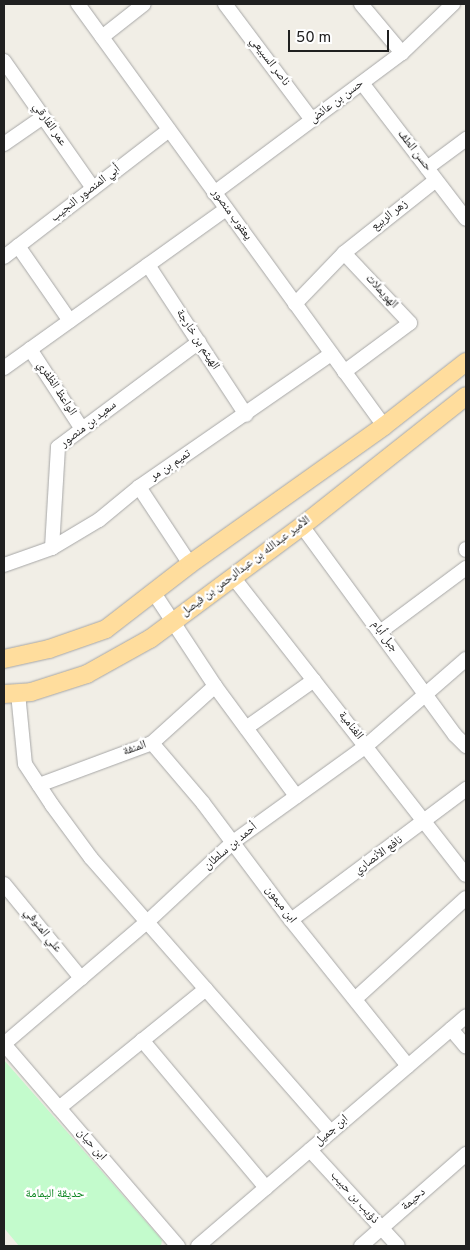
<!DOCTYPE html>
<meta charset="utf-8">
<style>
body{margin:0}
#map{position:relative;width:470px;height:1250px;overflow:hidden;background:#f1eee6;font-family:Overpass,"Noto Naskh Arabic",sans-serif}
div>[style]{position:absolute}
.park>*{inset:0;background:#c3fbcc}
.roads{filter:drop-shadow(0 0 1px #a7a7a7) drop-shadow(0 0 1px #a7a7a7)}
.minor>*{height:14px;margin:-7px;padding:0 7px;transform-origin:7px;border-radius:7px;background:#fff}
.major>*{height:18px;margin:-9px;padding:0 9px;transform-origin:9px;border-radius:9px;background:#ffdd9d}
span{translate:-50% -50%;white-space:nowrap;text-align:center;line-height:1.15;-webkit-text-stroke:4.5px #fff;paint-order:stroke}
.street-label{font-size:12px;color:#202020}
.park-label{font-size:12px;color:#08841d}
.frame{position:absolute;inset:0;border:5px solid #202020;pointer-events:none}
.scale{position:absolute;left:288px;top:30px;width:101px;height:22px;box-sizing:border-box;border:2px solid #202020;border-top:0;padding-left:6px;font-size:15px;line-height:18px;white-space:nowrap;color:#202020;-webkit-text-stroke:4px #fff;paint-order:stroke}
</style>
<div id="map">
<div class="park">
<div style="clip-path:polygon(4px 1060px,162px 1240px,161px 1246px,19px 1246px,4px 1228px)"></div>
</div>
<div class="roads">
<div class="minor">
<div style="left:78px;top:4px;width:521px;rotate:54.05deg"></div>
<div style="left:225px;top:4px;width:145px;rotate:53.1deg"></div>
<div style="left:361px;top:4px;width:64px;rotate:50.1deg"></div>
<div style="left:102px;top:37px;width:53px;rotate:-38.2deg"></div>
<div style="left:4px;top:61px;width:155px;rotate:55deg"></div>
<div style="left:362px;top:83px;width:171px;rotate:52.6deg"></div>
<div style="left:4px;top:144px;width:47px;rotate:-34.7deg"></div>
<div style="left:427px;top:168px;width:49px;rotate:-36.6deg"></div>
<div style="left:214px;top:193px;width:234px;rotate:-36.7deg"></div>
<div style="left:402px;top:53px;width:71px;rotate:-43.9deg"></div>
<div style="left:18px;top:246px;width:91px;rotate:55.3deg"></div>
<div style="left:344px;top:253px;width:117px;rotate:-38.4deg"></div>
<div style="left:4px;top:257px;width:208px;rotate:-37.6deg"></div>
<div style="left:148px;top:265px;width:179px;rotate:56.8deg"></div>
<div style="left:295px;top:304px;width:71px;rotate:-46.1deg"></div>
<div style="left:344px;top:253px;width:96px;rotate:46.7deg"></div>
<div style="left:410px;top:323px;width:82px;rotate:143.4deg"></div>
<div style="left:30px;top:349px;width:95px;rotate:57deg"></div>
<div style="left:4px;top:368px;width:273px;rotate:-35.6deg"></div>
<div style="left:139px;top:487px;width:92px;rotate:56.5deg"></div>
<div style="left:302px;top:526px;width:259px;rotate:53.8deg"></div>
<div style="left:455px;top:735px;width:16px;rotate:45deg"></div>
<div style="left:52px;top:548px;width:101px;rotate:-86.6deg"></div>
<div style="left:58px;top:447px;width:176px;rotate:-36.7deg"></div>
<div style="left:466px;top:549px;width:1px;rotate:90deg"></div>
<div style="left:4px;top:565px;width:51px;rotate:-19.5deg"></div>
<div style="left:52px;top:548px;width:55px;rotate:-30.8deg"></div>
<div style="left:99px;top:520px;width:52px;rotate:-39.5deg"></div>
<div style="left:139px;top:487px;width:234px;rotate:-34.7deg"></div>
<div style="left:233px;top:577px;width:378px;rotate:52deg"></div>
<div style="left:154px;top:593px;width:111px;rotate:56.7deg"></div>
<div style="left:215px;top:686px;width:137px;rotate:53.6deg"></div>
<div style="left:380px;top:632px;width:107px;rotate:-36.7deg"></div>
<div style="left:18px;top:693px;width:71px;rotate:84.4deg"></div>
<div style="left:25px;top:764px;width:49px;rotate:56.6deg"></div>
<div style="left:52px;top:805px;width:66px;rotate:53.7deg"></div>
<div style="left:91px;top:858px;width:364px;rotate:48.8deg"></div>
<div style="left:246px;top:728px;width:83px;rotate:-35.2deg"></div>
<div style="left:152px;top:743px;width:79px;rotate:49.6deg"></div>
<div style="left:203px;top:803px;width:146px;rotate:53.1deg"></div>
<div style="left:291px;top:920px;width:187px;rotate:51.3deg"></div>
<div style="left:39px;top:785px;width:121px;rotate:-20.4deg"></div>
<div style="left:152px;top:743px;width:85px;rotate:-42.1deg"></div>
<div style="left:4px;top:884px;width:122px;rotate:50.7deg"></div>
<div style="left:291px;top:920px;width:219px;rotate:-36.8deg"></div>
<div style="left:355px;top:999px;width:150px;rotate:-42.3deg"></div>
<div style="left:451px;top:1029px;width:23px;rotate:50deg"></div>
<div style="left:142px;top:1040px;width:193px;rotate:50deg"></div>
<div style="left:4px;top:1044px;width:188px;rotate:-40.5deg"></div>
<div style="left:147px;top:922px;width:117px;rotate:-42.9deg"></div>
<div style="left:233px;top:842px;width:164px;rotate:-35.8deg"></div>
<div style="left:366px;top:746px;width:133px;rotate:-41deg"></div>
<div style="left:4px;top:1044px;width:267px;rotate:49.3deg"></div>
<div style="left:59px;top:1108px;width:189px;rotate:-39deg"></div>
<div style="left:310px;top:1150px;width:130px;rotate:47.5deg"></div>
<div style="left:198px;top:1246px;width:353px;rotate:-40.6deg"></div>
<div style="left:361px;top:1246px;width:140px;rotate:-41.2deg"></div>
</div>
<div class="major">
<div style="left:4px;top:659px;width:46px;rotate:-12.5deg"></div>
<div style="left:49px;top:649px;width:60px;rotate:-19.3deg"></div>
<div style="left:106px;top:629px;width:106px;rotate:-37.7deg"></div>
<div style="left:190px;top:564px;width:238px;rotate:-35.4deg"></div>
<div style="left:384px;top:426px;width:104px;rotate:-38deg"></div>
<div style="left:4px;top:694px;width:27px;rotate:-4deg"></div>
<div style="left:31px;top:692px;width:59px;rotate:-17.8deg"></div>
<div style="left:87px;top:674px;width:72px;rotate:-29.1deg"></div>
<div style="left:150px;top:639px;width:189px;rotate:-36.6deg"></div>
<div style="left:302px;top:526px;width:209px;rotate:-38.4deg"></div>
</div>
</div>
<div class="street-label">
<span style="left:269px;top:62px;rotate:53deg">ناصر السبيعي</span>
<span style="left:337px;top:102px;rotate:-37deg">حسن بن عائض</span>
<span style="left:49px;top:125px;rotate:55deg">عمر الفارقي</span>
<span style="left:414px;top:151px;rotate:52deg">حسن الطف</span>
<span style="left:86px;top:194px;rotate:-38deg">أبي المنصور النجيب</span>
<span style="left:231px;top:215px;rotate:54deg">يعقوب منصور</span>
<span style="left:390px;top:216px;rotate:-38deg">زهر الربيع</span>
<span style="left:381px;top:292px;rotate:47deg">الهويملات</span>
<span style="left:197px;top:340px;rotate:57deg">الهيثم بن خارجة</span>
<span style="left:56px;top:389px;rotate:57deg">الواعظ الظفري</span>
<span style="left:89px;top:425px;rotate:-38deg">سعيد بن منصور</span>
<span style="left:171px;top:466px;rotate:-34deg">تميم بن مر</span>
<span style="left:246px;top:567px;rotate:-37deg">الأمير عبدالله بن عبدالرحمن بن فيصل</span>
<span style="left:384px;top:637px;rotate:53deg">جبل أبام</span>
<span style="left:350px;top:726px;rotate:52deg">الغنامية</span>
<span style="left:135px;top:749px;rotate:-20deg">المنفة</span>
<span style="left:231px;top:847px;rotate:-40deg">أحمد بن سلطان</span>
<span style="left:379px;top:856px;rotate:-36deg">نافع الأنصاري</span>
<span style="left:280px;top:905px;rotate:53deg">ابن ميمون</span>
<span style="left:42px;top:931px;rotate:51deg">علي المنوفي</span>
<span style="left:332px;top:1131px;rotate:-41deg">ابن جميل</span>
<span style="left:91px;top:1145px;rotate:49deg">ابن حيان</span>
<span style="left:354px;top:1198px;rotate:48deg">ذؤيب بن حبيب</span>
<span style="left:414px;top:1200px;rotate:-41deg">دحيمة</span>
</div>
<div class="park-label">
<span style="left:55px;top:1195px">حديقة اليمامة</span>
</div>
<div class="frame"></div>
<div class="scale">50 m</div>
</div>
